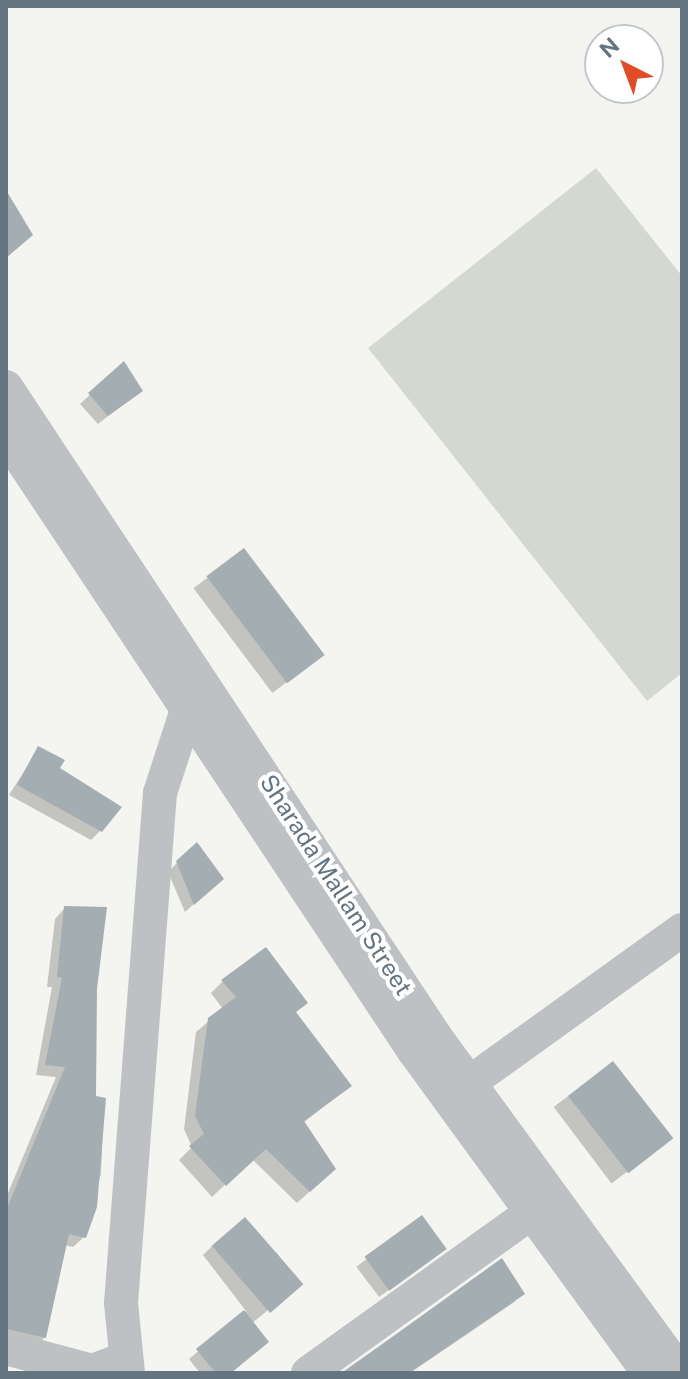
<!DOCTYPE html>
<style>
body{margin:0}
#map{position:relative;width:688px;height:1379px;overflow:hidden;background:#f4f4f0;font-family:"Public Sans",sans-serif}
div>[style]{position:absolute}
.green>*{inset:0;background:#d3d9d0}
.shadow>*{inset:0;background:#0003;transform-origin:0 0}
.building>*{inset:0;background:#a4adb2;transform-origin:0 0}
.minor>*{height:34px;margin:-17px;padding:0 17px;transform-origin:17px;border-radius:17px;background:#bdc1c4}
span{translate:-50% -50%;white-space:nowrap;text-align:center;line-height:1.15;-webkit-text-stroke:8px #fff;paint-order:stroke}
.street-label{font-size:24px;color:#647581}
.frame{position:absolute;inset:0;border:8px solid #647581;pointer-events:none}
.north{position:absolute;left:584px;top:24px;width:80px;height:80px;box-sizing:border-box;background:#fff;border:2px solid #c1c8cd;border-radius:50%;rotate:318deg;font-size:22px;font-weight:700;line-height:32px;text-align:center;color:#647581}
.north::after{content:'';display:block;margin:auto;width:28px;height:36px;background:#df4c26;clip-path:polygon(50% 0,100% 100%,50% 72%,0 100%)}
</style>
<div id="map">
<div class="green">
<div style="clip-path:polygon(596px 168px,682px 276px,682px 673px,647px 701px,368px 348px)"></div>
</div>
<div class="shadow">
<div style="clip-path:polygon(123px 364px,140px 391px,98px 424px,80px 404px)"></div>
<div style="left:243px;top:551px;width:131px;height:62px;rotate:53deg"></div>
<div style="clip-path:polygon(39px 748px,100px 831px,91px 840px,9px 795px)"></div>
<div style="clip-path:polygon(177px 863px,212px 888px,185px 912px,168px 872px)"></div>
<div style="clip-path:polygon(65px 908px,95px 989px,93px 1098px,104px 1100px,101px 1174px,84px 1237px,73px 1247px,65px 1245px,45px 1337px,34px 1348px,6px 1338px,6px 1198px,56px 1077px,36px 1075px,52px 987px,47px 987px,55px 919px)"></div>
<div style="clip-path:polygon(223px 981px,295px 1013px,350px 1086px,303px 1123px,321px 1181px,297px 1203px,252px 1159px,212px 1197px,179px 1160px,192px 1147px,184px 1129px,196px 1032px,223px 1009px,211px 993px)"></div>
<div style="left:612px;top:1063px;width:96px;height:73px;rotate:53deg"></div>
<div style="left:421px;top:1218px;width:38px;height:81px;rotate:53deg"></div>
<div style="clip-path:polygon(212px 1246px,276px 1252px,300px 1284px,252px 1323px,230px 1373px,200px 1373px,189px 1359px,246px 1311px,203px 1255px)"></div>
<div style="clip-path:polygon(502px 1261px,522px 1294px,513px 1303px,410px 1373px,341px 1373px)"></div>
</div>
<div class="building">
<div style="clip-path:polygon(6px 190px,33px 235px,6px 258px)"></div>
<div style="clip-path:polygon(124px 361px,143px 391px,108px 416px,88px 393px)"></div>
<div style="left:244px;top:548px;width:134px;height:47px;rotate:53deg"></div>
<div style="clip-path:polygon(38px 746px,65px 760px,60px 768px,122px 807px,102px 832px,17px 785px)"></div>
<div style="clip-path:polygon(197px 842px,224px 879px,194px 905px,176px 861px)"></div>
<div style="clip-path:polygon(64px 906px,107px 907px,97px 989px,96px 1096px,106px 1098px,97px 1207px,86px 1238px,69px 1234px,46px 1338px,6px 1329px,6px 1211px,65px 1067px,45px 1065px,62px 978px,57px 977px)"></div>
<div style="clip-path:polygon(266px 947px,308px 1003px,296px 1012px,352px 1086px,304px 1121px,336px 1169px,310px 1192px,266px 1149px,226px 1186px,189px 1146px,204px 1134px,195px 1116px,208px 1018px,236px 997px,221px 980px)"></div>
<div style="left:613px;top:1061px;width:98px;height:57px;rotate:52deg"></div>
<div style="left:422px;top:1215px;width:42px;height:71px;rotate:54deg"></div>
<div style="left:245px;top:1217px;width:89px;height:44px;rotate:49deg"></div>
<div style="clip-path:polygon(502px 1258px,525px 1294px,409px 1373px,342px 1373px)"></div>
<div style="clip-path:polygon(244px 1310px,269px 1342px,231px 1373px,216px 1373px,196px 1349px)"></div>
</div>
<div class="minor">
<div style="left:6px;top:387px;width:778px;rotate:56.53deg"></div>
<div style="left:435px;top:1036px;width:417px;rotate:53.9deg"></div>
<div style="left:6px;top:436px;width:738px;rotate:56.44deg"></div>
<div style="left:414px;top:1051px;width:399px;rotate:53.9deg"></div>
<div style="left:469px;top:1083px;width:262px;rotate:-35.7deg"></div>
<div style="left:6px;top:1348px;width:89px;rotate:15deg"></div>
<div style="left:92px;top:1371px;width:35px;rotate:-20deg"></div>
<div style="left:128px;top:1373px;width:70px;rotate:-95.7deg"></div>
<div style="left:121px;top:1303px;width:511px;rotate:-85.63deg"></div>
<div style="left:160px;top:793px;width:90px;rotate:-72deg"></div>
<div style="left:188px;top:707px;width:17px;rotate:-33deg"></div>
<div style="left:308px;top:1373px;width:276px;rotate:-35.7deg"></div>
</div>
<div class="street-label">
<span style="left:336px;top:885px;rotate:57deg">Sharada Mallam Street</span>
</div>
<div class="frame"></div>
<div class="north">N</div>
</div>
